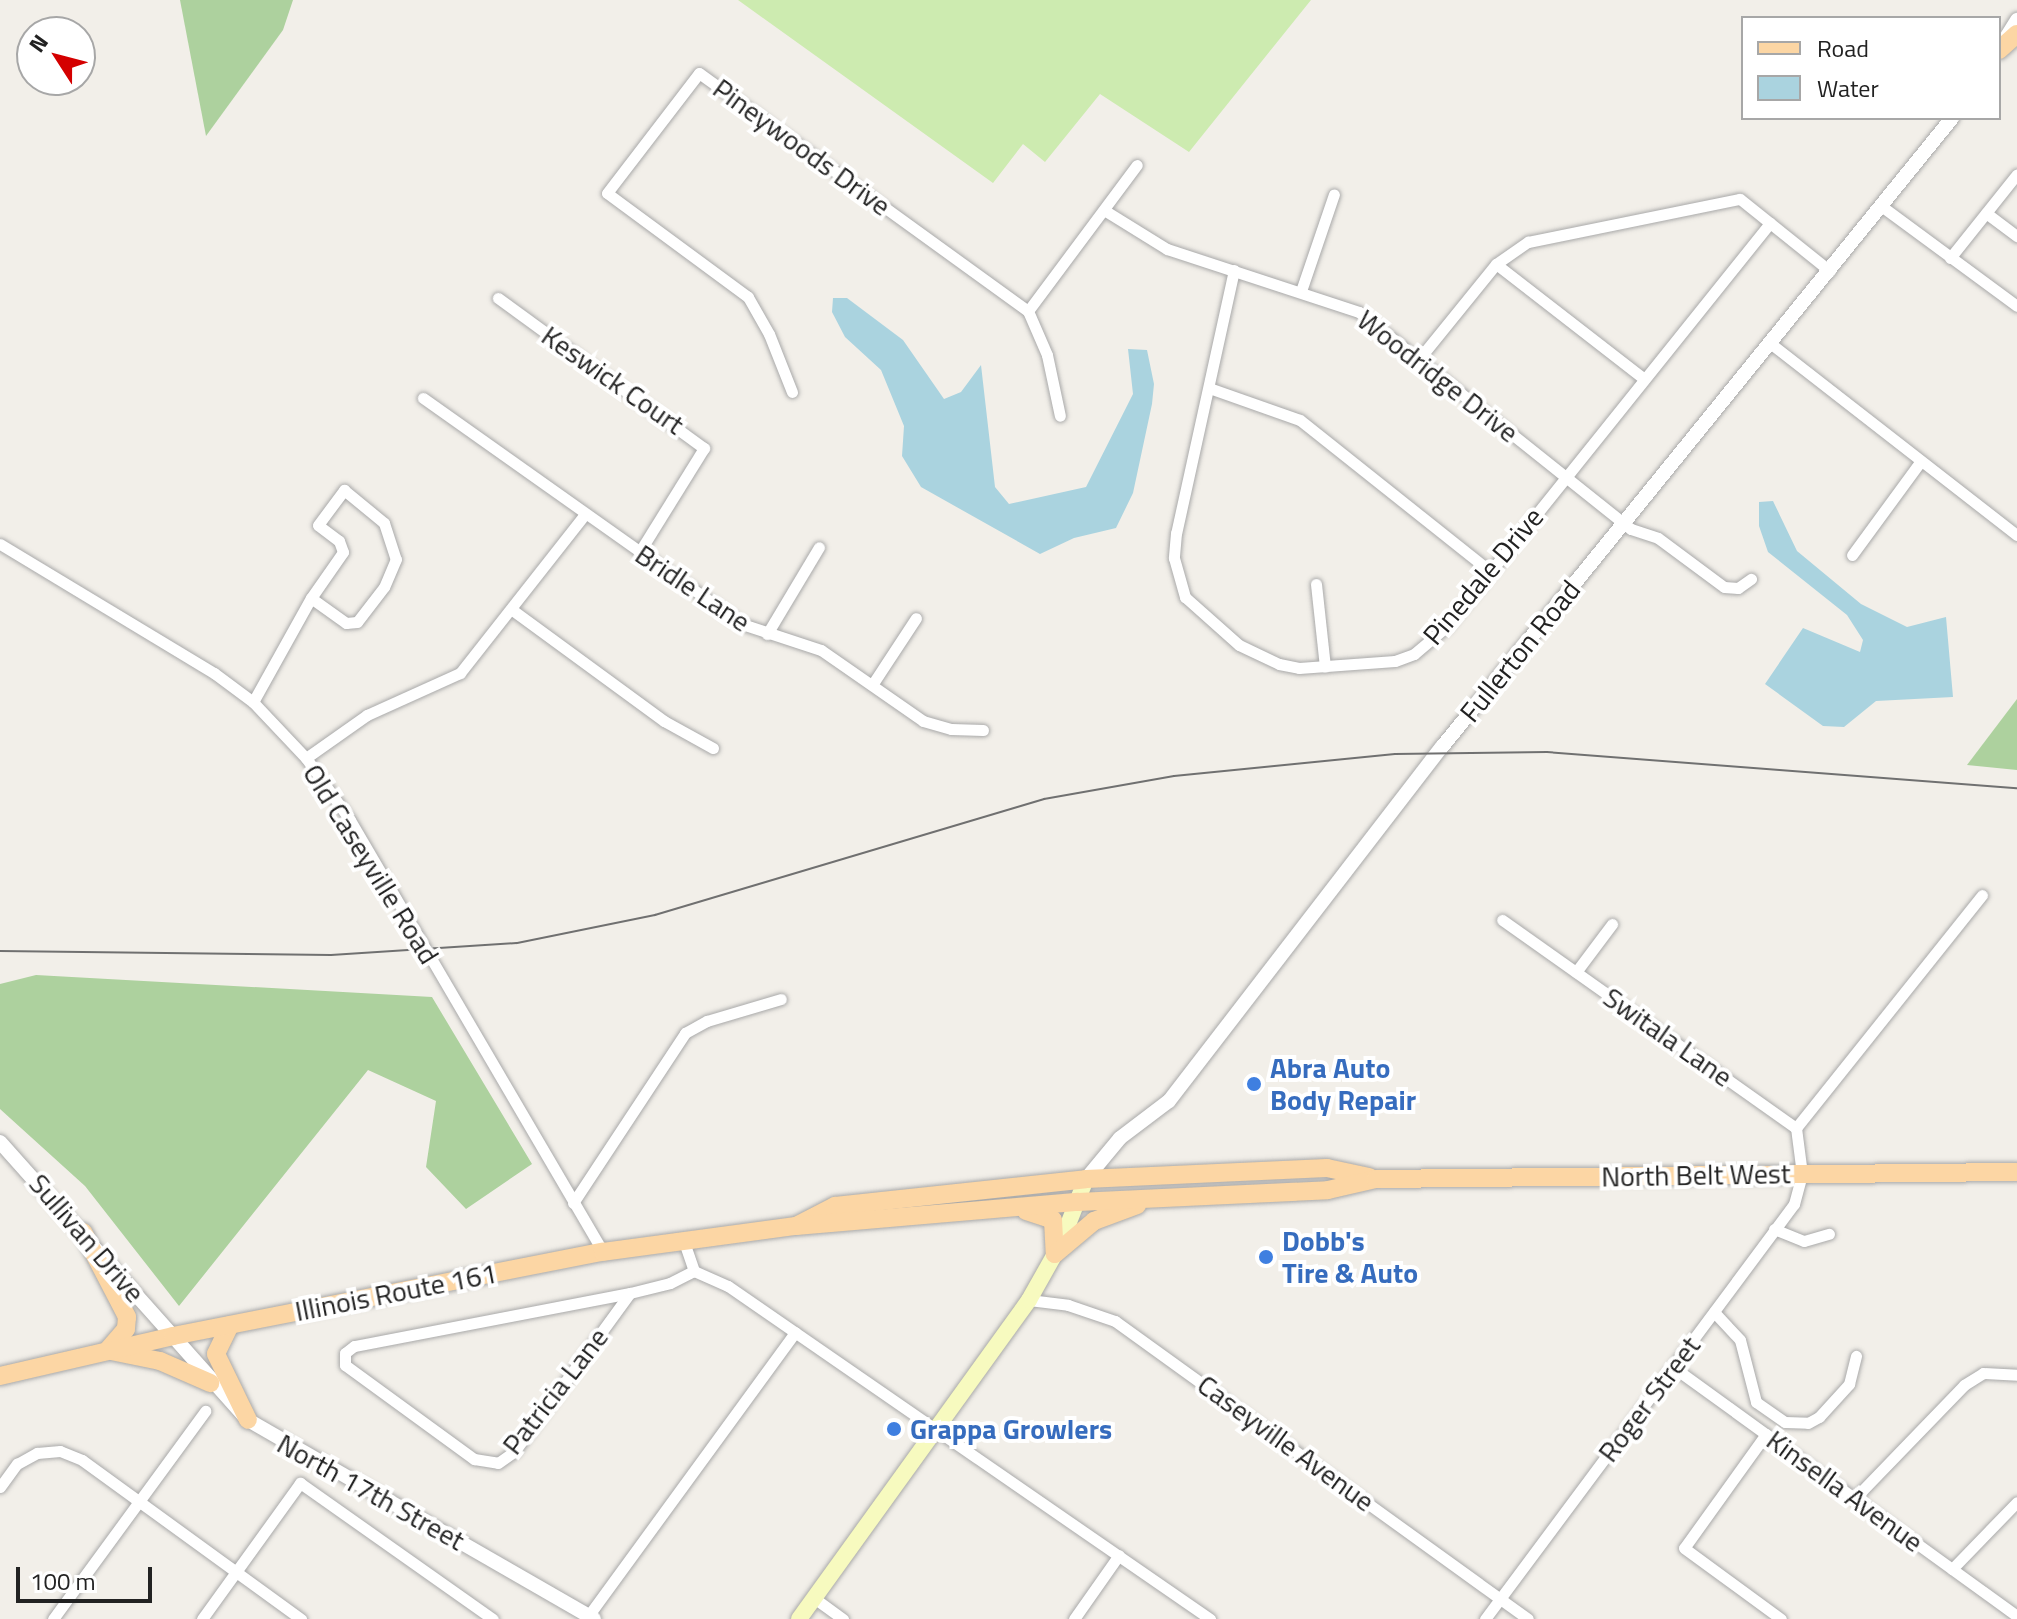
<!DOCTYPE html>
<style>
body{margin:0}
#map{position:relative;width:2017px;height:1619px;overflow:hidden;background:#f2efe9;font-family:"Titillium Web",sans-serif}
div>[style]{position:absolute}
.grass>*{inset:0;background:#cdebb0}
.forest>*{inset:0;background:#add19e}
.water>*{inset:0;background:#aad3df}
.roads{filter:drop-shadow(0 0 2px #a9a9a9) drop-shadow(0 0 2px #a9a9a9)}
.minor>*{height:11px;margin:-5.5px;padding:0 5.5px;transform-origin:5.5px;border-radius:5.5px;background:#fff}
.tertiary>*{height:14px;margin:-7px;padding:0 7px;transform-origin:7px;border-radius:7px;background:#fff}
.secondary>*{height:16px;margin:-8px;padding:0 8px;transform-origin:8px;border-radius:8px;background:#f7fabf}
.primary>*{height:18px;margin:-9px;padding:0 9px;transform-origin:9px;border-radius:9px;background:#fcd6a4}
.tram>*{height:2px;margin:-1px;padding:0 1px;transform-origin:1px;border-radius:1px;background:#707070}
.dots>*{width:22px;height:22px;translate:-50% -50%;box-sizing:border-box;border:4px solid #fff;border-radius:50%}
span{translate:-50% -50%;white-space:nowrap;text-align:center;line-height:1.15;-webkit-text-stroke:8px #fff;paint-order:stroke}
.street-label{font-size:28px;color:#222}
.shop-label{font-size:28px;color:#366cbe;font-weight:700}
.left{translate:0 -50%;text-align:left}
.legend{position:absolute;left:1741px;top:16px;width:260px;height:104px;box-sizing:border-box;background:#fff;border:2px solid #a7a7a7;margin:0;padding:10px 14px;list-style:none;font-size:24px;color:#222}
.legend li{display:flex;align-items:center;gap:16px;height:40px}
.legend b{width:40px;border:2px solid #a7a7a7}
.north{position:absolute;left:16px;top:16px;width:80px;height:80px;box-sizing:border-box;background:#fff;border:2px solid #a7a7a7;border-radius:50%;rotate:306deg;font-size:22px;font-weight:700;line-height:32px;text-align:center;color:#222}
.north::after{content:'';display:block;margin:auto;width:28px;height:36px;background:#d40000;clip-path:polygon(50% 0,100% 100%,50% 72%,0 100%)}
.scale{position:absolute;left:16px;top:1567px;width:136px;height:36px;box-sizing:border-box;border:4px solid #222;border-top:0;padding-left:10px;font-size:24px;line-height:28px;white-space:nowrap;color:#222;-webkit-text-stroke:6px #fff;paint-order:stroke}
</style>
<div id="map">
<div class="grass">
<div style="clip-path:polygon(738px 0,1311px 0,1189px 152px,1100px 94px,1045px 162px,1023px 144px,993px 183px)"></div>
</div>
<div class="forest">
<div style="clip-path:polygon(180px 0,293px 0,283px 30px,206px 136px)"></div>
<div style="clip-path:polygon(2017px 699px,2017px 770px,1967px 765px)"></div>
<div style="clip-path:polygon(36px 975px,432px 997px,532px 1164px,466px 1209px,426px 1167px,436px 1101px,368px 1070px,179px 1306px,85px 1186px,0 1109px,0 984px)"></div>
</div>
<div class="water">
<div style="clip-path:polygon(833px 298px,847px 298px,903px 340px,944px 399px,961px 392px,981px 365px,995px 487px,1009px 504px,1086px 487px,1133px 394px,1128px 349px,1147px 350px,1154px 384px,1152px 404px,1133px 493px,1116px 528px,1074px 538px,1040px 554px,921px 487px,902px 456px,904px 426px,881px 370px,845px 337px,832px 312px)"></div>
<div style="clip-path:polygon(1773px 501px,1797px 551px,1861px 604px,1907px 627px,1946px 617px,1953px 697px,1876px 701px,1844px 727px,1823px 726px,1765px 684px,1803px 628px,1860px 652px,1863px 640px,1847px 615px,1768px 552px,1759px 526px,1759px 502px)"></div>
</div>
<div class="roads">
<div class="minor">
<div style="left:1884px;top:208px;width:165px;rotate:36.4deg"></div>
<div style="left:1104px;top:210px;width:74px;rotate:31.8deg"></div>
<div style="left:1167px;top:249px;width:202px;rotate:18.2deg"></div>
<div style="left:1359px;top:312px;width:348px;rotate:38.6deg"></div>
<div style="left:1631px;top:529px;width:28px;rotate:18deg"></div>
<div style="left:1658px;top:538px;width:82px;rotate:36.6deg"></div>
<div style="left:1724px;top:587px;width:14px;rotate:4deg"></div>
<div style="left:1738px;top:588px;width:16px;rotate:-35deg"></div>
<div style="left:1986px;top:213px;width:39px;rotate:37deg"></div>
<div style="left:1950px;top:258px;width:107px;rotate:-51.4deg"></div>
<div style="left:1496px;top:264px;width:187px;rotate:37.8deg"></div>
<div style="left:1234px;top:270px;width:269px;rotate:102.4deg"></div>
<div style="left:1176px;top:533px;width:25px;rotate:95deg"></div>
<div style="left:1174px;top:558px;width:41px;rotate:74.2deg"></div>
<div style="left:1185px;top:597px;width:72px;rotate:41.6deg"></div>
<div style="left:1239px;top:645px;width:44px;rotate:25.4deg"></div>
<div style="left:1279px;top:664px;width:20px;rotate:11deg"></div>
<div style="left:1299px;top:668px;width:96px;rotate:-4.2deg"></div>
<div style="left:1395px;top:661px;width:20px;rotate:-20deg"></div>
<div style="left:1414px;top:654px;width:42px;rotate:-40.2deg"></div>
<div style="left:1446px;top:627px;width:518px;rotate:-51.27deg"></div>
<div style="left:1301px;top:291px;width:102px;rotate:-71.2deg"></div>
<div style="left:498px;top:298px;width:255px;rotate:36.1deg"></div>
<div style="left:704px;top:448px;width:123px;rotate:121.8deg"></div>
<div style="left:1028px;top:311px;width:182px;rotate:-53.3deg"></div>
<div style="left:1028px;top:311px;width:48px;rotate:66.6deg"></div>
<div style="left:1047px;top:355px;width:62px;rotate:78deg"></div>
<div style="left:1770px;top:343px;width:313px;rotate:37.9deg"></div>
<div style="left:1419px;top:359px;width:122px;rotate:-51deg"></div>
<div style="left:1496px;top:264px;width:39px;rotate:-35deg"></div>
<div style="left:1528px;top:242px;width:216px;rotate:-11.5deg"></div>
<div style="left:1740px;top:199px;width:115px;rotate:38.7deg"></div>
<div style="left:1209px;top:388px;width:96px;rotate:19.4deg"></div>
<div style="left:1300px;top:420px;width:243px;rotate:38.5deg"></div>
<div style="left:792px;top:392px;width:62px;rotate:-111.6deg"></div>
<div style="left:769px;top:334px;width:43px;rotate:-119.6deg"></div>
<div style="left:748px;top:297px;width:175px;rotate:-143.6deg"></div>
<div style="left:607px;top:193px;width:151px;rotate:-52.5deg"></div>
<div style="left:699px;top:73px;width:406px;rotate:35.9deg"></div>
<div style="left:423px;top:398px;width:391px;rotate:35.3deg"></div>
<div style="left:742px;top:624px;width:83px;rotate:18.2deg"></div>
<div style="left:821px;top:650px;width:124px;rotate:34.8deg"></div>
<div style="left:923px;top:721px;width:29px;rotate:16deg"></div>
<div style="left:951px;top:729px;width:32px;rotate:2deg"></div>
<div style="left:0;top:544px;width:250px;rotate:31.1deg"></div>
<div style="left:214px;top:673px;width:49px;rotate:36.6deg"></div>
<div style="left:253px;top:702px;width:77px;rotate:46.6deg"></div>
<div style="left:306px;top:758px;width:76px;rotate:54.6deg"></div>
<div style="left:350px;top:820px;width:501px;rotate:59.64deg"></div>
<div style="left:1852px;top:555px;width:115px;rotate:-53.8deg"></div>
<div style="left:1316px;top:584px;width:83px;rotate:83.8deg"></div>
<div style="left:511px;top:609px;width:190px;rotate:36.2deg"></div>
<div style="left:664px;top:721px;width:56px;rotate:28.9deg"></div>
<div style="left:767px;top:634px;width:101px;rotate:-59.1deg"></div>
<div style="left:872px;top:685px;width:80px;rotate:-56.7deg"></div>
<div style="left:253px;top:702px;width:119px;rotate:-60.9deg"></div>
<div style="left:311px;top:598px;width:56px;rotate:-55.2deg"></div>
<div style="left:343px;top:552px;width:12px;rotate:-110deg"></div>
<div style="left:339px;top:541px;width:26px;rotate:-143deg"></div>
<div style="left:318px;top:525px;width:44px;rotate:-53.4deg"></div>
<div style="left:344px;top:490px;width:52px;rotate:39.5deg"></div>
<div style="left:384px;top:523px;width:38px;rotate:72deg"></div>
<div style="left:396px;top:559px;width:30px;rotate:113deg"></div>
<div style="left:384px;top:587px;width:44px;rotate:127.6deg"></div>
<div style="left:357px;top:622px;width:11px;rotate:175deg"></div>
<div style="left:346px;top:623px;width:43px;rotate:-144.5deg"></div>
<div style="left:306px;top:758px;width:75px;rotate:-35.2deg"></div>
<div style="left:367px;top:715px;width:102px;rotate:-24.3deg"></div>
<div style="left:460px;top:673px;width:202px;rotate:-51.8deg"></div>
<div style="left:1576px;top:972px;width:60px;rotate:-53.1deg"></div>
<div style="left:1796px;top:1128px;width:298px;rotate:-51.4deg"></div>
<div style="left:573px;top:1203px;width:204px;rotate:-56.6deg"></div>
<div style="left:685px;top:1033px;width:25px;rotate:-29deg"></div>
<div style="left:707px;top:1021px;width:77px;rotate:-16.6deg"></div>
<div style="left:1774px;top:1229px;width:32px;rotate:22deg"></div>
<div style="left:1804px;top:1241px;width:26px;rotate:-16deg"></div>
<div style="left:683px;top:1239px;width:34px;rotate:71deg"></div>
<div style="left:694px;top:1271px;width:37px;rotate:24deg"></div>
<div style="left:728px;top:1286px;width:586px;rotate:34.64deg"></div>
<div style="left:630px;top:1293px;width:281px;rotate:169.1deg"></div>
<div style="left:354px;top:1346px;width:11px;rotate:142deg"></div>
<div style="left:345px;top:1353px;width:12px;rotate:90deg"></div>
<div style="left:345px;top:1365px;width:160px;rotate:36.1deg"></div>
<div style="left:474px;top:1459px;width:24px;rotate:9deg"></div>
<div style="left:498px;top:1463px;width:19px;rotate:-35deg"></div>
<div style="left:514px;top:1452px;width:197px;rotate:-53.9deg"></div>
<div style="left:630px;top:1293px;width:41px;rotate:-14deg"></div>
<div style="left:670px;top:1283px;width:27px;rotate:-27deg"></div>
<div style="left:1029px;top:1300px;width:39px;rotate:7deg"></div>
<div style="left:1068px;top:1305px;width:50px;rotate:18.8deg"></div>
<div style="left:1115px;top:1321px;width:509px;rotate:35.81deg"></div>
<div style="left:1714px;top:1312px;width:38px;rotate:47deg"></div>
<div style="left:1740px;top:1340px;width:64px;rotate:75.5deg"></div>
<div style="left:1756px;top:1402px;width:35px;rotate:35deg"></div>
<div style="left:1785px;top:1422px;width:23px;rotate:2deg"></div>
<div style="left:1808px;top:1423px;width:13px;rotate:-29deg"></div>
<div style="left:1819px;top:1417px;width:45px;rotate:-47.7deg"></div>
<div style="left:1849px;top:1384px;width:29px;rotate:-76deg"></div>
<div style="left:1673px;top:1367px;width:425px;rotate:35.9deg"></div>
<div style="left:1766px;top:1434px;width:140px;rotate:125.7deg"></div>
<div style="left:1684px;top:1548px;width:120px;rotate:36.2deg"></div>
<div style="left:0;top:1487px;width:29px;rotate:-54deg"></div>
<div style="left:17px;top:1464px;width:23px;rotate:-29deg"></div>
<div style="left:37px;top:1453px;width:23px;rotate:-5deg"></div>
<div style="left:60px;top:1451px;width:24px;rotate:22deg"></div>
<div style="left:82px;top:1460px;width:271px;rotate:36deg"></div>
<div style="left:1855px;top:1498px;width:157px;rotate:-46deg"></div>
<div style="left:1964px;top:1385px;width:22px;rotate:-32deg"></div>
<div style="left:1983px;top:1373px;width:34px;rotate:3deg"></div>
<div style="left:1952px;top:1569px;width:93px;rotate:-45.9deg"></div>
<div style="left:814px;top:1598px;width:36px;rotate:36deg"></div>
<div style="left:53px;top:1619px;width:258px;rotate:-53.8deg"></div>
<div style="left:202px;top:1619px;width:168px;rotate:-54.2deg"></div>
<div style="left:300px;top:1483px;width:236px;rotate:35.2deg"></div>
<div style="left:586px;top:1619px;width:355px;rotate:-53.9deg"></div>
<div style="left:1074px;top:1619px;width:78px;rotate:-54.9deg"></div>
<div style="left:1485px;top:1619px;width:517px;rotate:-53.33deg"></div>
<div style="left:1794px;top:1204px;width:31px;rotate:-75deg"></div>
<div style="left:1802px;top:1174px;width:46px;rotate:-97.4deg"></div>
<div style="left:1796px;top:1128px;width:360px;rotate:-144.7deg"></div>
</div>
<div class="tertiary">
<div style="left:2004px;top:41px;width:25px;rotate:-58deg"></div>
<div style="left:0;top:1142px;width:373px;rotate:48.3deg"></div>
<div style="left:248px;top:1420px;width:399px;rotate:29.9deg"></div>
<div style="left:1086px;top:1179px;width:53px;rotate:-50.3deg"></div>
<div style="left:1120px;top:1138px;width:61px;rotate:-37.1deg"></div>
<div style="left:1169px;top:1101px;width:447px;rotate:-52.4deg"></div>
<div style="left:1442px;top:747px;width:810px;rotate:-50.96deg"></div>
</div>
<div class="secondary">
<div style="left:799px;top:1619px;width:393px;rotate:-54.2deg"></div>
<div style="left:1029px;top:1300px;width:63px;rotate:-60.6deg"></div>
<div style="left:1060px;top:1245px;width:71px;rotate:-68.5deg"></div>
</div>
<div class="primary">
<div style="left:1999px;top:50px;width:24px;rotate:-42deg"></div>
<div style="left:1026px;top:1211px;width:28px;rotate:18deg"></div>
<div style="left:1053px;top:1220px;width:34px;rotate:87deg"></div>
<div style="left:798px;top:1225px;width:42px;rotate:-27.2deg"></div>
<div style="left:835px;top:1206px;width:252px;rotate:-6.1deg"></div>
<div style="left:1086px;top:1179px;width:241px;rotate:-2.6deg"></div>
<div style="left:1327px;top:1168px;width:43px;rotate:12.1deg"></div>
<div style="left:83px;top:1232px;width:96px;rotate:62.6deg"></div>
<div style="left:127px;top:1317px;width:12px;rotate:95deg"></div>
<div style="left:126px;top:1329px;width:28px;rotate:131deg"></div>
<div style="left:1055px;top:1254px;width:51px;rotate:-40.2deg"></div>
<div style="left:1094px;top:1221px;width:46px;rotate:-20.4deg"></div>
<div style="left:230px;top:1325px;width:32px;rotate:116deg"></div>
<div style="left:216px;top:1354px;width:73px;rotate:64.1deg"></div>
<div style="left:111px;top:1351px;width:50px;rotate:11.5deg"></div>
<div style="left:160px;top:1361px;width:55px;rotate:23.7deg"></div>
<div style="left:0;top:1376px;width:178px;rotate:-13deg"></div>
<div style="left:173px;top:1336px;width:438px;rotate:-11.1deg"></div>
<div style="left:603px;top:1252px;width:195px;rotate:-7.7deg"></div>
<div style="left:796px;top:1226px;width:283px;rotate:-4.9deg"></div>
<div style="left:1078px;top:1202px;width:250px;rotate:-2.7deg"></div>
<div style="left:1328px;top:1190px;width:49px;rotate:-12.9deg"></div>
<div style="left:1376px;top:1179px;width:641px;rotate:-0.63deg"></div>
</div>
</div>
<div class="tram">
<div style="left:0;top:951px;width:331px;rotate:0.7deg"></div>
<div style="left:331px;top:955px;width:186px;rotate:-3.7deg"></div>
<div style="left:517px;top:943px;width:141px;rotate:-11.5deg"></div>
<div style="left:655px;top:915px;width:406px;rotate:-16.6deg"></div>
<div style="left:1044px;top:799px;width:132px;rotate:-10deg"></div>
<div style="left:1174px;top:776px;width:222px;rotate:-5.7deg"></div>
<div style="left:1395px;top:754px;width:152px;rotate:-0.8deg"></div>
<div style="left:1547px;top:752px;width:471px;rotate:4.4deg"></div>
</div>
<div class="dots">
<div style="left:1254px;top:1084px;background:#3f7fe0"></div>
<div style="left:1266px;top:1257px;background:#3f7fe0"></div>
<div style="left:894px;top:1429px;background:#3f7fe0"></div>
</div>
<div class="street-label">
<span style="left:802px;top:147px;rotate:36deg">Pineywoods Drive</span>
<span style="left:1438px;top:376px;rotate:38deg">Woodridge Drive</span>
<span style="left:613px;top:380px;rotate:35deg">Keswick Court</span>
<span style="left:1483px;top:576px;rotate:-50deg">Pinedale Drive</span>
<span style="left:693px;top:588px;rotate:34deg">Bridle Lane</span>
<span style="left:1520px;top:651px;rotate:-51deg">Fullerton Road</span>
<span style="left:371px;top:864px;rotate:58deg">Old Caseyville Road</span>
<span style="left:1668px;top:1037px;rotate:35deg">Switala Lane</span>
<span style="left:1696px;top:1175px;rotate:-1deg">North Belt West</span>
<span style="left:87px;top:1238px;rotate:49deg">Sullivan Drive</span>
<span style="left:396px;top:1292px;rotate:-11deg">Illinois Route 161</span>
<span style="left:555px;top:1391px;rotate:-52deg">Patricia Lane</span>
<span style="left:1649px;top:1399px;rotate:-53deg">Roger Street</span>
<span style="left:1286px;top:1443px;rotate:36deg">Caseyville Avenue</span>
<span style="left:1845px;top:1491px;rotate:36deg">Kinsella Avenue</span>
<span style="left:371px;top:1492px;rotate:29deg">North 17th Street</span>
</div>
<div class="shop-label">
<span class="left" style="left:1270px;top:1084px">Abra Auto<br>Body Repair</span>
<span class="left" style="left:1282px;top:1257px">Dobb's<br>Tire &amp; Auto</span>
<span class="left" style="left:910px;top:1429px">Grappa Growlers</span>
</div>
<ul class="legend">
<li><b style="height:10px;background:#fcd6a4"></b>Road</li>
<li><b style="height:22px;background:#aad3df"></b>Water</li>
</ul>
<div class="north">N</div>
<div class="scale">100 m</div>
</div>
